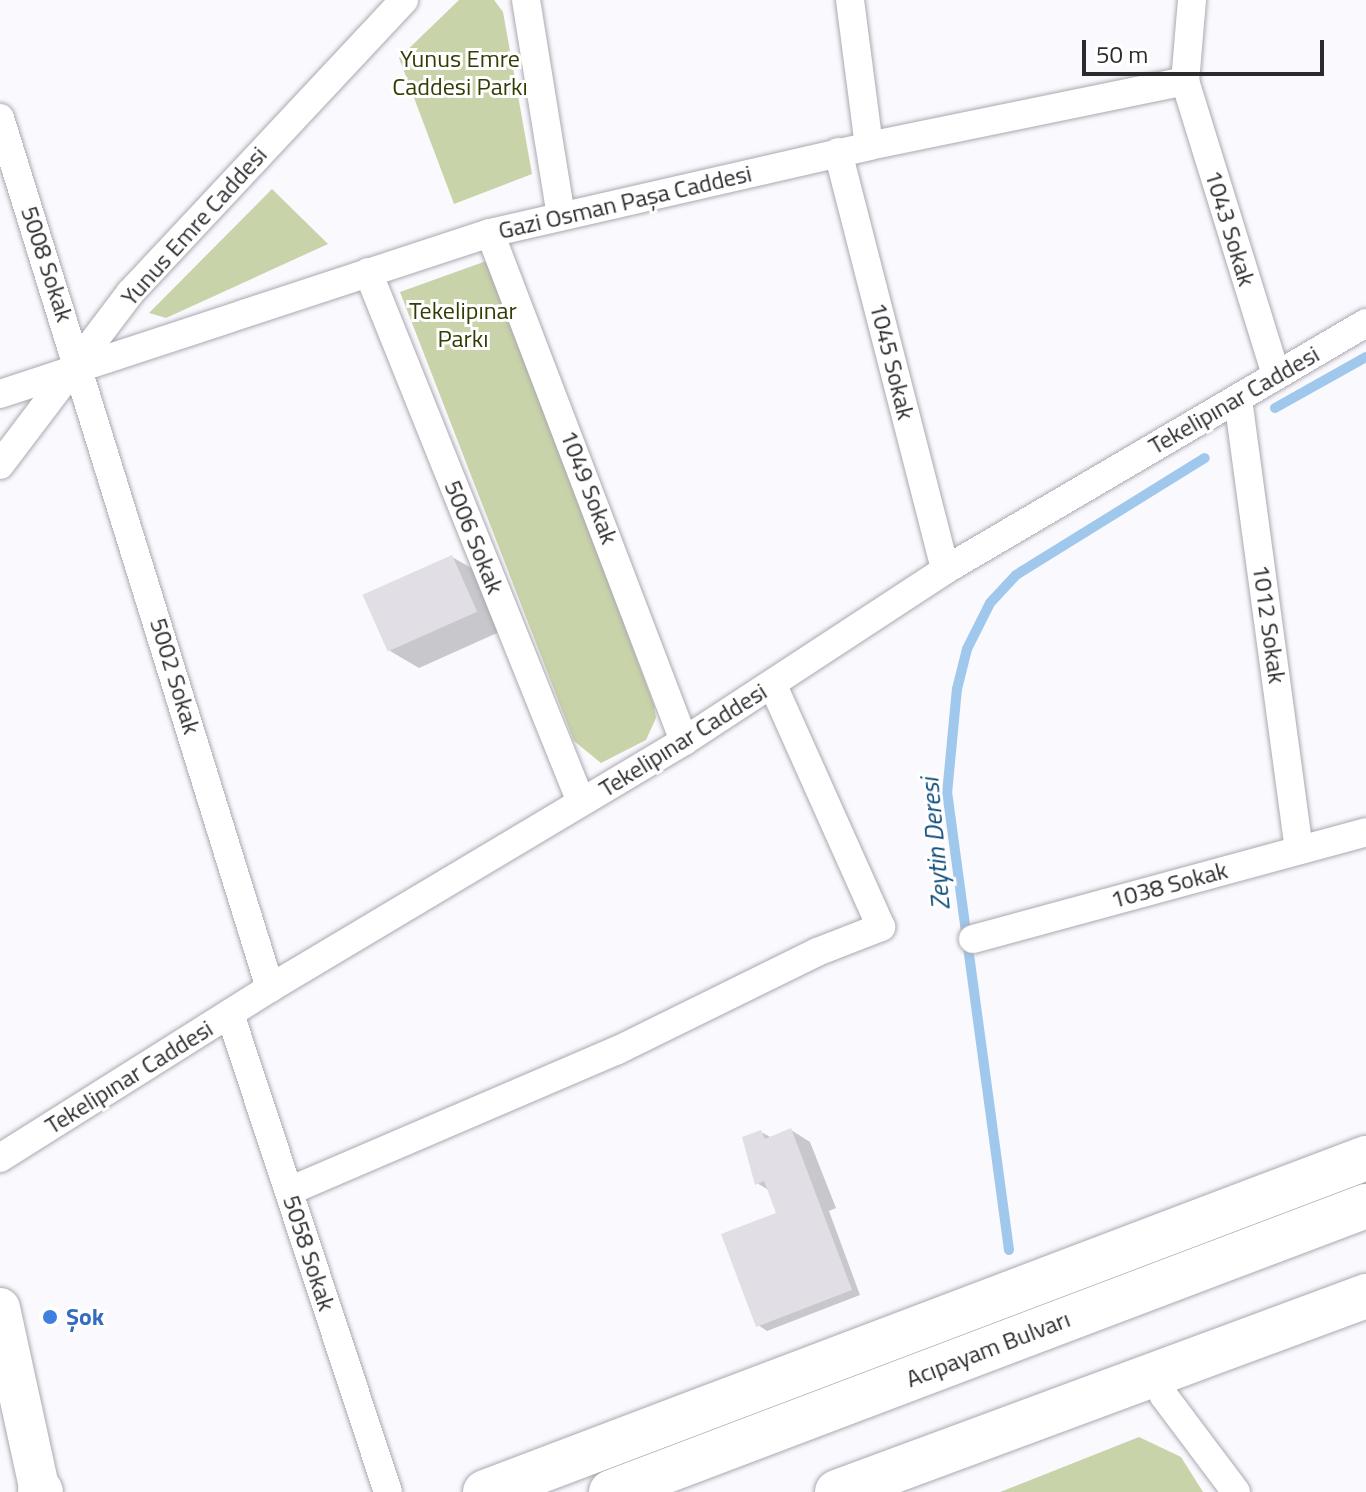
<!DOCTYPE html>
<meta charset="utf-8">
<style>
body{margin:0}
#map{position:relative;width:1366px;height:1492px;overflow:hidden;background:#faf9fe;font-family:"Titillium Web",sans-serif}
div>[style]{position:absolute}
.green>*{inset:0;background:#c8d3a9}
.shadow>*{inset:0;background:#0003}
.stream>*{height:10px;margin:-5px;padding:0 5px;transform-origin:5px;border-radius:5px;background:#a0c7ec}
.building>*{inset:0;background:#e1dee6;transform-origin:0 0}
.roads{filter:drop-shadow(0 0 2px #aba8b0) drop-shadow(0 0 2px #aba8b0)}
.street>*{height:28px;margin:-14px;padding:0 14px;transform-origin:14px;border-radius:14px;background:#fff}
.secondary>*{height:40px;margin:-20px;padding:0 20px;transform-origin:20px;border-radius:20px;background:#fff}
.primary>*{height:44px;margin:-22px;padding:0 22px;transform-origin:22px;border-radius:22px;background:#fff}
.dots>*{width:22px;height:22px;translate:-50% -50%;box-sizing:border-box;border:4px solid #fff;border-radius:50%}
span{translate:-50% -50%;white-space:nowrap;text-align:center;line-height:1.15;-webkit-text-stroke:6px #fff;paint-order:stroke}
.park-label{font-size:24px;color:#333d03}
.street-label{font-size:24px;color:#2b2a2d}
.shop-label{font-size:24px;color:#366cbe;font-weight:700}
.left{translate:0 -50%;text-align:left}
.water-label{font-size:26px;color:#0f4d7a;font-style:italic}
.scale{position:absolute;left:1082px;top:40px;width:242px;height:36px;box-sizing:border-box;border:4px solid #2b2a2d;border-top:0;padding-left:10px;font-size:24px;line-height:28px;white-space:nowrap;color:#2b2a2d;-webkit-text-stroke:6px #fff;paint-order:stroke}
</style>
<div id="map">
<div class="green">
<div style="clip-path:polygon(459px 0,494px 0,503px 12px,532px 174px,454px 204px,399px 58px)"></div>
<div style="clip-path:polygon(272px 189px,328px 244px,166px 318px,149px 313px)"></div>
<div style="clip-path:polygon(489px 260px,654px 705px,656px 718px,646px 740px,601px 763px,574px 741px,400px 292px)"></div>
<div style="clip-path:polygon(1139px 1437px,1181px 1457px,1203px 1492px,1000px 1492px)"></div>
</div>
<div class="shadow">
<div style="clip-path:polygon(452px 557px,482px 574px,506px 629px,419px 668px,390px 651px)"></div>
<div style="clip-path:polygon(791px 1130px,810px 1142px,836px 1208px,829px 1211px,860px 1295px,767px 1331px,758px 1325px,781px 1213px,770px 1191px,757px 1183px,761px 1132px,772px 1138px)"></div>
</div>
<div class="stream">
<div style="left:1275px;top:408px;width:104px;rotate:-29.3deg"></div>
<div style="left:1009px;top:1250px;width:460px;rotate:-97.7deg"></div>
<div style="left:947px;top:794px;width:105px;rotate:-84.6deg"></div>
<div style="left:957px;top:689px;width:41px;rotate:-76deg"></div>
<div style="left:967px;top:649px;width:51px;rotate:-63.4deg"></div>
<div style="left:990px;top:603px;width:38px;rotate:-47deg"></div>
<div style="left:1016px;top:575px;width:222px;rotate:-31.8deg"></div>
</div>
<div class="building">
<div style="left:452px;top:555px;width:62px;height:98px;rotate:66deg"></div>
<div style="clip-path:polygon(791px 1128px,852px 1290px,756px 1327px,721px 1234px,776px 1213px,764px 1181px,755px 1185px,742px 1137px,761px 1130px,765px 1139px)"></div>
</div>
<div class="roads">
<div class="street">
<div style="left:526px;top:0;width:219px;rotate:80.8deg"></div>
<div style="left:850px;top:0;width:147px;rotate:82.6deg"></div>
<div style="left:1192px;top:0;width:81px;rotate:94.9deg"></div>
<div style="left:1185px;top:81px;width:308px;rotate:72.8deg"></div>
<div style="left:0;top:118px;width:911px;rotate:72.76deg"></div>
<div style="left:838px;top:152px;width:431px;rotate:75.6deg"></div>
<div style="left:490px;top:233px;width:544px;rotate:69.1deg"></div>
<div style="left:368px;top:272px;width:571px;rotate:68.11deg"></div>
<div style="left:0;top:394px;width:516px;rotate:-18.19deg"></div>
<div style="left:490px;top:233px;width:389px;rotate:-12.9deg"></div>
<div style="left:869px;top:146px;width:323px;rotate:-11.6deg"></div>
<div style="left:1238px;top:399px;width:454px;rotate:82.3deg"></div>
<div style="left:0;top:465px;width:216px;rotate:-52.9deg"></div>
<div style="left:130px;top:293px;width:401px;rotate:-46.9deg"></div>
<div style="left:973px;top:939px;width:407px;rotate:-15.2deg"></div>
<div style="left:230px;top:1014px;width:503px;rotate:71.71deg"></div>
<div style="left:0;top:1158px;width:319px;rotate:-32.2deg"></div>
<div style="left:270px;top:988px;width:482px;rotate:-30.8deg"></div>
<div style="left:684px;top:741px;width:312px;rotate:-33.2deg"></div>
<div style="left:945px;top:570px;width:488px;rotate:-30.4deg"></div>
<div style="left:289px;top:1191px;width:356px;rotate:-23.2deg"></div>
<div style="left:616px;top:1051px;width:224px;rotate:-26.2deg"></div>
<div style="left:817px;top:952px;width:69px;rotate:-21.3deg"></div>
<div style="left:881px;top:927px;width:265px;rotate:-114.1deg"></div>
<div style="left:1158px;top:1376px;width:21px;rotate:73deg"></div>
<div style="left:1164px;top:1396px;width:120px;rotate:53.1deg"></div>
</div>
<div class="secondary">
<div style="left:0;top:1308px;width:188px;rotate:77.7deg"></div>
</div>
<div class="primary">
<div style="left:40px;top:1490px;width:2px;rotate:63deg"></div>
<div style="left:485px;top:1492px;width:942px;rotate:-20.76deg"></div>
<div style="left:611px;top:1492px;width:807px;rotate:-20.75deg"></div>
<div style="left:837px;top:1492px;width:564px;rotate:-20.33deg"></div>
</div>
</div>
<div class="dots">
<div style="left:50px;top:1317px;background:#3f7fe0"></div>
</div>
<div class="park-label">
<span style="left:460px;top:73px">Yunus Emre<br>Caddesi Parkı</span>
<span style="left:463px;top:325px">Tekelipınar<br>Parkı</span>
</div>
<div class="street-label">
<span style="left:625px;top:202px;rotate:-13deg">Gazi Osman Paşa Caddesi</span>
<span style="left:194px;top:226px;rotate:-48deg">Yunus Emre Caddesi</span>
<span style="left:1230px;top:228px;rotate:73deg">1043 Sokak</span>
<span style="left:47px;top:264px;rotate:72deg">5008 Sokak</span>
<span style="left:892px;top:361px;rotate:76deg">1045 Sokak</span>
<span style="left:1234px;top:400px;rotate:-30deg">Tekelipınar Caddesi</span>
<span style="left:589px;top:487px;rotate:69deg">1049 Sokak</span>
<span style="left:474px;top:537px;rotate:68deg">5006 Sokak</span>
<span style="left:1269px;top:624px;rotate:82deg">1012 Sokak</span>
<span style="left:175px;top:676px;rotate:73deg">5002 Sokak</span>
<span style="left:683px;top:740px;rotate:-32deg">Tekelipınar Caddesi</span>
<span style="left:1169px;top:885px;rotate:-15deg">1038 Sokak</span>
<span style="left:129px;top:1077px;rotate:-32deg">Tekelipınar Caddesi</span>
<span style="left:309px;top:1253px;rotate:72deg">5058 Sokak</span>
<span style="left:988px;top:1349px;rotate:-21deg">Acıpayam Bulvarı</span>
</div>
<div class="shop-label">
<span class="left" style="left:66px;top:1317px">Şok</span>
</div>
<div class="water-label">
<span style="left:935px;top:844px;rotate:-95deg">Zeytin Deresi</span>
</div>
<div class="scale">50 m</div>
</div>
